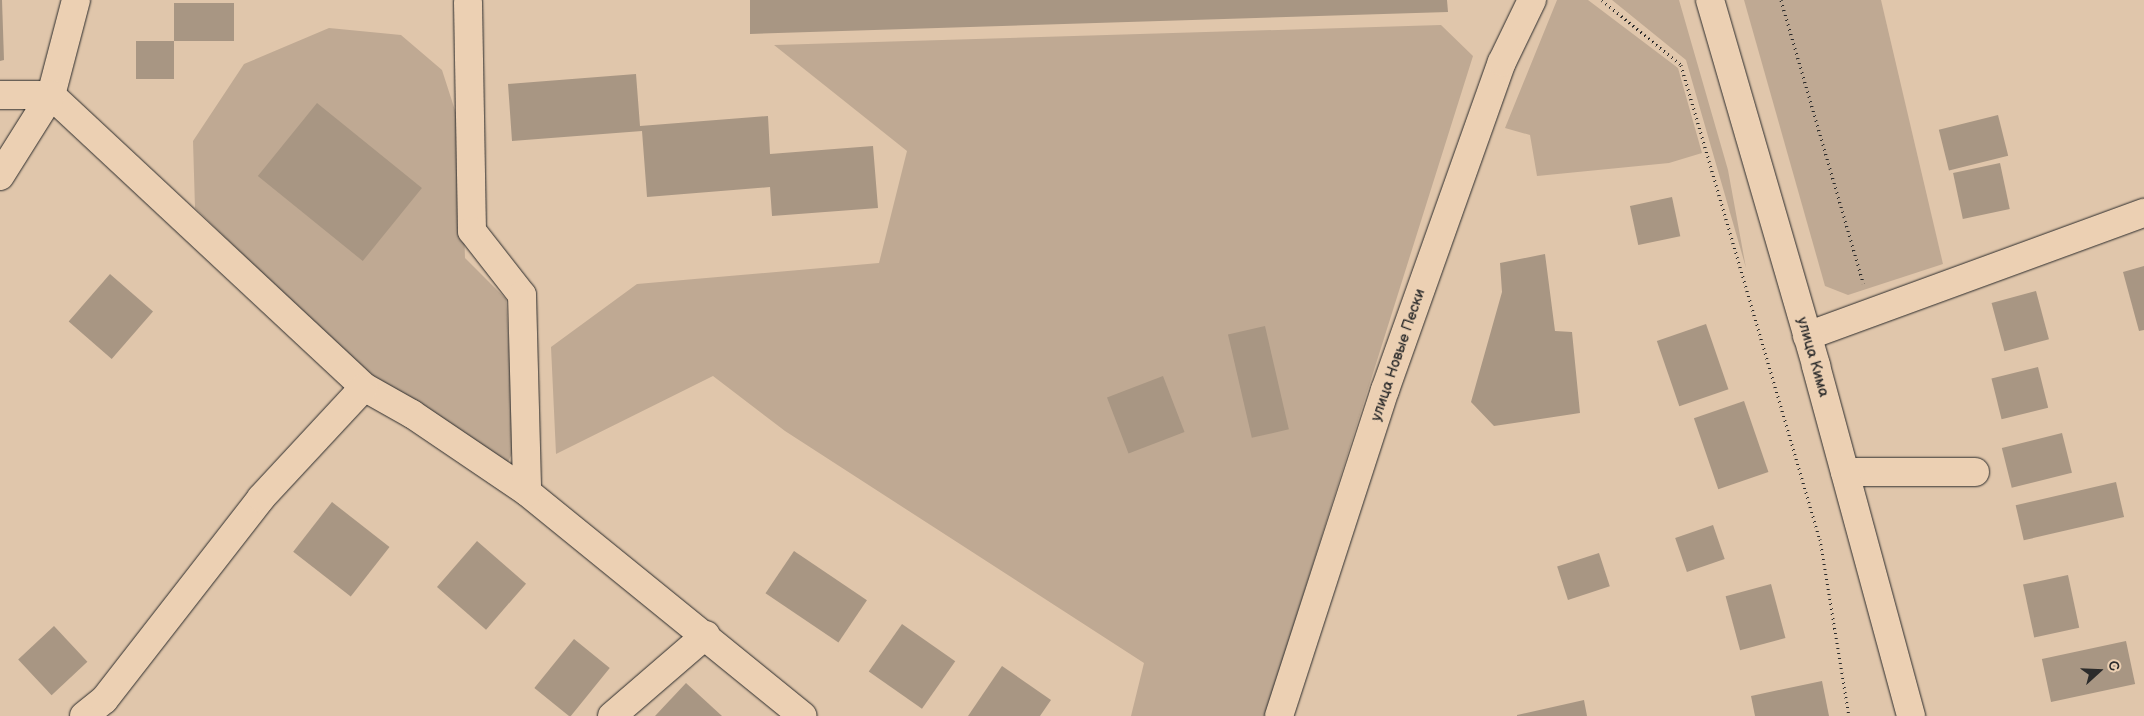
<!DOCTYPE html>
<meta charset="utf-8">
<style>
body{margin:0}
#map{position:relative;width:2144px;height:716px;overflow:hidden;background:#e0c6ab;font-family:"Balsamiq Sans",sans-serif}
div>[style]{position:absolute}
.green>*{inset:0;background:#bfa993}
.building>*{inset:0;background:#a89683;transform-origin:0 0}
.path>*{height:3px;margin-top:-1.5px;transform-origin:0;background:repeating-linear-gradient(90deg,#2b2b2b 0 1px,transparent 0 5px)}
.roads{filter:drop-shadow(0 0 1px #2b2b2b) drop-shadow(0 0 1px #2b2b2b)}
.minor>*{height:28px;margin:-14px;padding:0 14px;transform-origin:14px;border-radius:14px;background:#ecd0b3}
.major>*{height:28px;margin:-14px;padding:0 14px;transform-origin:14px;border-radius:14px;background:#ecd0b3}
span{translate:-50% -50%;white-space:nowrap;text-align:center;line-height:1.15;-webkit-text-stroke:5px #ecd0b3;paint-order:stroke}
.street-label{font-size:15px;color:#2b2b2b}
.north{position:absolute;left:2074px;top:646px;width:50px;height:50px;-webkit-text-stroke:4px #ecd0b3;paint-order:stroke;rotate:70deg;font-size:14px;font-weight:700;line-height:20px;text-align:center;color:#2b2b2b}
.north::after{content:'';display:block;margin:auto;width:18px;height:22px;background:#2b2b2b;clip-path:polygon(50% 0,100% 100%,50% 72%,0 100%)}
</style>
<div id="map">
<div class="green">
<div style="clip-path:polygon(1557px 0,1588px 0,1678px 68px,1702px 153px,1669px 163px,1537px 176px,1530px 135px,1505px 128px)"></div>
<div style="clip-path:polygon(1612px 0,1679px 0,1728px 170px,1746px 268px,1686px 60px)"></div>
<div style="clip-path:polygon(1744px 0,1881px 0,1943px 264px,1848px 295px,1825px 286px)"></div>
<div style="clip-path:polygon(1441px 25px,1473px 56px,1265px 716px,1131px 716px,1144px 663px,785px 431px,713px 376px,556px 454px,551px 347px,637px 284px,879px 263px,907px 151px,774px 45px)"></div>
<div style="clip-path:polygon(329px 28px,401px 35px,442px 70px,461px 129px,465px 258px,506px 299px,515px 446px,507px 465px,371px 379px,195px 208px,193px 141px,244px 64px)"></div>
</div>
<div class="building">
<div style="clip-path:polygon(0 0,2px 0,4px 60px,0 61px)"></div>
<div style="clip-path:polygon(750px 0,1447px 0,1448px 12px,750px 34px)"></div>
<div style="left:174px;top:3px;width:60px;height:38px"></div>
<div style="left:136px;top:41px;width:38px;height:38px"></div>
<div style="clip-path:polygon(636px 74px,640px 126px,768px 116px,770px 154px,873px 146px,878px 208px,772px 216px,770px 187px,647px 197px,642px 131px,512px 141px,508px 84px)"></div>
<div style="left:317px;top:103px;width:135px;height:94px;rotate:39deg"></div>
<div style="left:1998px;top:115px;width:42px;height:61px;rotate:76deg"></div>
<div style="left:2000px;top:163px;width:47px;height:48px;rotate:78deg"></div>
<div style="left:1672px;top:197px;width:40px;height:43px;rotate:78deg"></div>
<div style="clip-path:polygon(1545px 254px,1555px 331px,1572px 332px,1580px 413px,1494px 426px,1471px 402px,1502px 292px,1500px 263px)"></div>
<div style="clip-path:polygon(2144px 266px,2144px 330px,2139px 331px,2123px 272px)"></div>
<div style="left:110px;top:274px;width:57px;height:63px;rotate:41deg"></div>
<div style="left:2036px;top:291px;width:50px;height:46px;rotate:75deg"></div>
<div style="left:1706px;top:324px;width:69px;height:52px;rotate:71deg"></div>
<div style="left:1265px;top:326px;width:106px;height:38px;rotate:77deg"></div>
<div style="left:2038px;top:367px;width:42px;height:48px;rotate:76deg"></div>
<div style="left:1163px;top:376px;width:60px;height:60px;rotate:69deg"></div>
<div style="left:1744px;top:401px;width:75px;height:53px;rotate:71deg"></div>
<div style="left:2062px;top:433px;width:41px;height:62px;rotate:76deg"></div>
<div style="left:2116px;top:482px;width:36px;height:103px;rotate:77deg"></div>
<div style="left:332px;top:502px;width:73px;height:63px;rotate:38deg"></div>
<div style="left:1713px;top:525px;width:36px;height:40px;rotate:71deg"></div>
<div style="left:477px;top:541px;width:65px;height:61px;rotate:41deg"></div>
<div style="left:794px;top:551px;width:88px;height:51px;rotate:34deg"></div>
<div style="left:1599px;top:553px;width:35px;height:44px;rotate:72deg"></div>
<div style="left:2068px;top:575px;width:54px;height:46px;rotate:78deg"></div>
<div style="left:1771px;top:584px;width:56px;height:47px;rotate:75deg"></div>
<div style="left:902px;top:624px;width:65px;height:58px;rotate:35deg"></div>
<div style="left:54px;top:626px;width:49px;height:49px;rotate:47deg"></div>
<div style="left:574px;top:639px;width:46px;height:63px;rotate:39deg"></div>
<div style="left:2126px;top:641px;width:44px;height:86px;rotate:78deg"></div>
<div style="clip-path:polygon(1002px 666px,1051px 700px,1040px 716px,968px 716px)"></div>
<div style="clip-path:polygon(1822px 681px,1829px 716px,1755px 716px,1751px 696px)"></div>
<div style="clip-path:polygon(686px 683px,722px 716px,655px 716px)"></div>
<div style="clip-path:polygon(1584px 700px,1587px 716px,1517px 716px,1517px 715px)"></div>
</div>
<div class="path">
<div style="left:1602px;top:0;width:102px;rotate:39.4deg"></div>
<div style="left:1681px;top:65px;width:494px;rotate:73.7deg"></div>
<div style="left:1820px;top:539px;width:179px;rotate:80.7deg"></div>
<div style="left:1781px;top:0;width:295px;rotate:73.8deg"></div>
</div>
<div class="roads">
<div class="minor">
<div style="left:76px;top:0;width:98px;rotate:104.7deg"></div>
<div style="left:51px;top:95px;width:428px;rotate:43deg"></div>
<div style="left:364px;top:387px;width:55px;rotate:29.4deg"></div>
<div style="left:412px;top:414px;width:139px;rotate:34.1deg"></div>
<div style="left:527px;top:492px;width:355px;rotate:39.1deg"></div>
<div style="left:468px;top:2px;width:229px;rotate:89deg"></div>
<div style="left:472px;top:231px;width:81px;rotate:52deg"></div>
<div style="left:522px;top:295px;width:197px;rotate:88.5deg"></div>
<div style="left:0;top:95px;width:51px"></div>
<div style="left:0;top:176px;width:96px;rotate:-57.8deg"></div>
<div style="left:1807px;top:336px;width:359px;rotate:-20.1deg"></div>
<div style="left:1845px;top:472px;width:130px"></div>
<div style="left:84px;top:716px;width:26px;rotate:-39deg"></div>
<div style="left:104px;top:700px;width:256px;rotate:-52.1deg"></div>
<div style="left:261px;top:498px;width:151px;rotate:-47.1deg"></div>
<div style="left:612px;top:716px;width:124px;rotate:-40.8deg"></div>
</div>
<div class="major">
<div style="left:1710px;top:0;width:381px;rotate:73.8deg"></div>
<div style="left:1816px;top:366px;width:363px;rotate:74.8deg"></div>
<div style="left:1279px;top:716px;width:343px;rotate:-72deg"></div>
<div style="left:1385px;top:390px;width:348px;rotate:-70.4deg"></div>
<div style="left:1502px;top:62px;width:69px;rotate:-64.2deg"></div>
</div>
</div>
<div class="street-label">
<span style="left:1398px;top:355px;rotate:-71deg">улица Новые Пески</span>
<span style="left:1813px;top:357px;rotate:74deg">улица Кима</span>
</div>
<div class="north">С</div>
</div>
